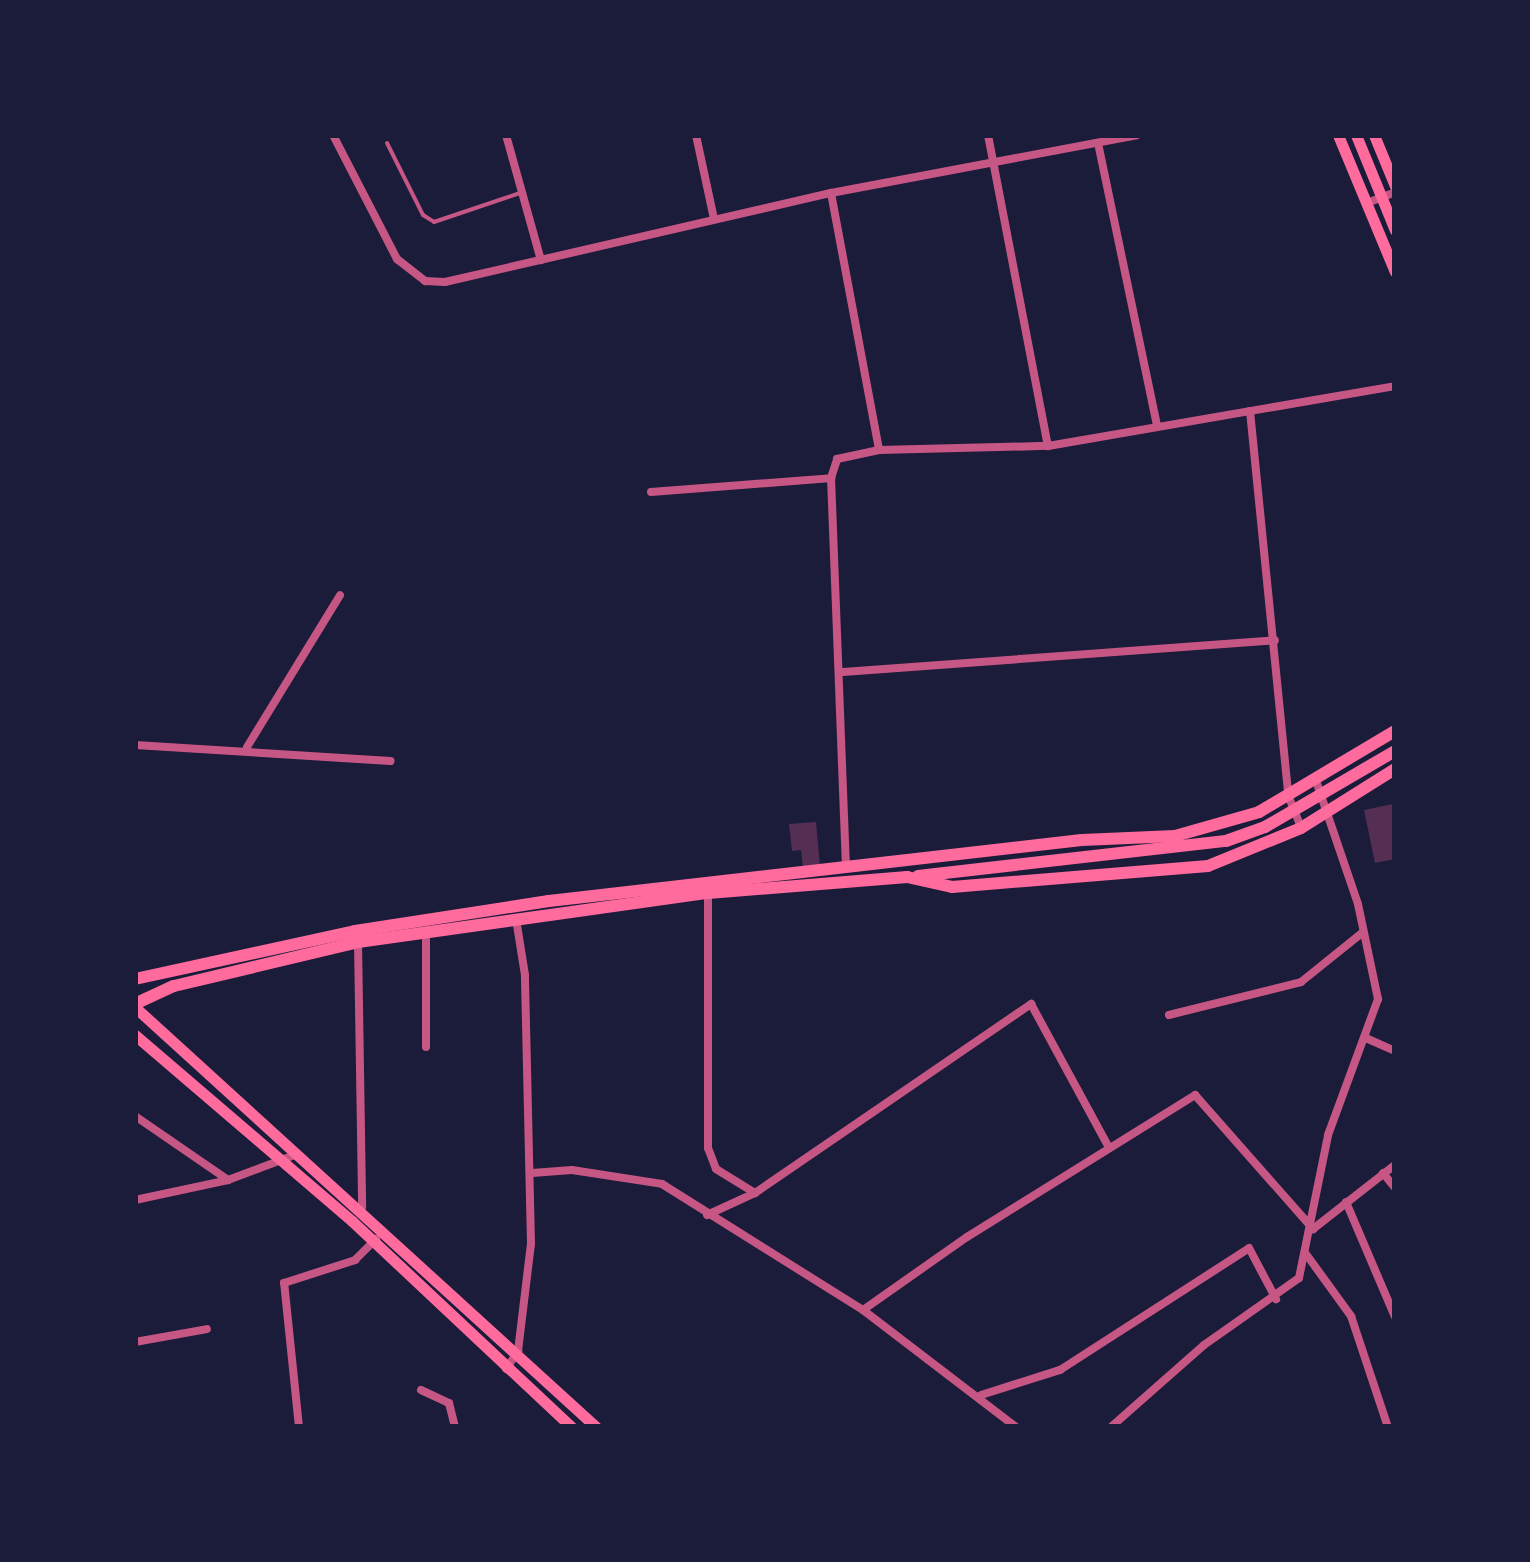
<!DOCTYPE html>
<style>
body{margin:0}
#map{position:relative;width:1530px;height:1562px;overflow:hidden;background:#1b1b3a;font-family:"Source Sans 3",sans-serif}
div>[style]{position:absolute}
.building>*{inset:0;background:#542f53}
.service>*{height:4px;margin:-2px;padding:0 2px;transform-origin:2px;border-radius:2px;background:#c65784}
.minor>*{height:8px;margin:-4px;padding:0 4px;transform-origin:4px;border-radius:4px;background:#c65784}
.primary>*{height:11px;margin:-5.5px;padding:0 5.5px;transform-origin:5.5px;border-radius:5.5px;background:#ff6b9d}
.trunk>*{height:12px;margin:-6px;padding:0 6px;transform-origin:6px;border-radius:6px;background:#ff6b9d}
span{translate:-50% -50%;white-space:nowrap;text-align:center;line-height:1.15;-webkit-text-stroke:10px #1b1b3a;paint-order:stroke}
.frame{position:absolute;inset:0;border:138px solid #1b1b3a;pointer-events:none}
</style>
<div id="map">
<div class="building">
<div style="clip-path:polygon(1393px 804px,1395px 859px,1375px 863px,1364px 810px)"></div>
<div style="clip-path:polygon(816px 822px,820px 866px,803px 868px,801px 850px,792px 851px,789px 824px)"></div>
</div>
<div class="service">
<div style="left:387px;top:143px;width:80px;rotate:63.4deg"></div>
<div style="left:423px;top:215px;width:13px;rotate:32deg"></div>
<div style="left:434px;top:222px;width:91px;rotate:-18.6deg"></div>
</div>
<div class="minor">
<div style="left:333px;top:135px;width:140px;rotate:62.7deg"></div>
<div style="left:397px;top:259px;width:36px;rotate:38deg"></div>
<div style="left:425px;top:281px;width:20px;rotate:3deg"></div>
<div style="left:445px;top:282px;width:396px;rotate:-13deg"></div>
<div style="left:831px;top:193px;width:311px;rotate:-10.7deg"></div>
<div style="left:506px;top:135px;width:130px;rotate:74.4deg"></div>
<div style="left:696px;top:135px;width:86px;rotate:77.9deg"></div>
<div style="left:988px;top:135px;width:317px;rotate:79.1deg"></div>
<div style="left:1098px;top:143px;width:289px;rotate:78.2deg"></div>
<div style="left:831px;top:193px;width:261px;rotate:79.4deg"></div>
<div style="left:1367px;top:203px;width:30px;rotate:-21deg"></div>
<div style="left:1250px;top:411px;width:386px;rotate:84.3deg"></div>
<div style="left:1288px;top:795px;width:35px;rotate:68deg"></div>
<div style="left:651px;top:492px;width:181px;rotate:-4.4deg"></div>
<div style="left:843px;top:672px;width:433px;rotate:-4.2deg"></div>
<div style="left:135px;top:745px;width:256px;rotate:3.6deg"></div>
<div style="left:247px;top:747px;width:178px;rotate:-58.5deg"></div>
<div style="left:846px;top:868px;width:390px;rotate:-92.2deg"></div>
<div style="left:831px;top:478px;width:20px;rotate:-72deg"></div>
<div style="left:837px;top:459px;width:43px;rotate:-12.1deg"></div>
<div style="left:879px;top:450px;width:169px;rotate:-1.4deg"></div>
<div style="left:1048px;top:446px;width:352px;rotate:-9.8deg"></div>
<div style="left:708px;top:892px;width:256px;rotate:90deg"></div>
<div style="left:708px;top:1148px;width:22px;rotate:69deg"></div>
<div style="left:716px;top:1169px;width:46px;rotate:31.6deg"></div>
<div style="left:426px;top:932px;width:115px;rotate:90deg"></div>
<div style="left:358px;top:942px;width:265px;rotate:89.1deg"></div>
<div style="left:1169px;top:1015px;width:136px;rotate:-14deg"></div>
<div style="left:1301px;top:982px;width:78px;rotate:-38.8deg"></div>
<div style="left:1368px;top:1039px;width:30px;rotate:24deg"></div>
<div style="left:135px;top:1116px;width:113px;rotate:34.5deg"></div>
<div style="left:532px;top:1173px;width:40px;rotate:-4.3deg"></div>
<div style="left:572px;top:1170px;width:91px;rotate:8.8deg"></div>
<div style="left:662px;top:1184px;width:237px;rotate:32.1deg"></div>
<div style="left:863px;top:1310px;width:193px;rotate:37.4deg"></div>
<div style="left:1383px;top:1173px;width:19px;rotate:51deg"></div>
<div style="left:135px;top:1200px;width:95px;rotate:-12.1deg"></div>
<div style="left:228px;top:1180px;width:74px;rotate:-20.6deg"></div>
<div style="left:1346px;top:1202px;width:125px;rotate:66.9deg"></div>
<div style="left:707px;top:1215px;width:53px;rotate:-24.6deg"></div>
<div style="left:755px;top:1193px;width:335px;rotate:-34.4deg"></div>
<div style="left:1031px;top:1004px;width:162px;rotate:61.5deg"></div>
<div style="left:1306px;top:1254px;width:77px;rotate:54deg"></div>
<div style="left:1351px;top:1316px;width:117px;rotate:71.6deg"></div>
<div style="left:863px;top:1310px;width:127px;rotate:-35.1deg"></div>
<div style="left:967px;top:1237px;width:269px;rotate:-31.9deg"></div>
<div style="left:1195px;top:1095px;width:179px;rotate:48.6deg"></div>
<div style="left:1313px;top:1229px;width:104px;rotate:-38deg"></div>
<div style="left:135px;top:1342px;width:73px;rotate:-10.2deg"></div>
<div style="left:506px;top:1369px;width:22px;rotate:-56deg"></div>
<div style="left:518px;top:1351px;width:108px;rotate:-83.1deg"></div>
<div style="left:531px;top:1244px;width:269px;rotate:-91.3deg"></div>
<div style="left:525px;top:975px;width:57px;rotate:-99.1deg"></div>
<div style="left:421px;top:1390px;width:31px;rotate:25deg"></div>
<div style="left:449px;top:1403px;width:25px;rotate:76deg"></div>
<div style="left:981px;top:1395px;width:83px;rotate:-17.6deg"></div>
<div style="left:1060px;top:1370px;width:225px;rotate:-32.8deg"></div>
<div style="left:1249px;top:1248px;width:58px;rotate:62.1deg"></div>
<div style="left:299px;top:1427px;width:145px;rotate:-95.9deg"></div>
<div style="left:284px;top:1283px;width:75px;rotate:-17.9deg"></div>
<div style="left:355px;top:1260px;width:30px;rotate:-45deg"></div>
<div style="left:1111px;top:1427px;width:124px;rotate:-41.4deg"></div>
<div style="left:1204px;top:1345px;width:116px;rotate:-35.2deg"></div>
<div style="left:1299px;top:1278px;width:146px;rotate:-78.5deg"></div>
<div style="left:1328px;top:1135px;width:145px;rotate:-69.8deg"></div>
<div style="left:1378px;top:999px;width:97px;rotate:-101.9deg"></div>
<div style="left:1358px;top:904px;width:133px;rotate:-108.8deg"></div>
</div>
<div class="primary">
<div style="left:1338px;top:135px;width:148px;rotate:67.4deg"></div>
<div style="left:1356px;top:135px;width:103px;rotate:67.7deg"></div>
<div style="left:1374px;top:135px;width:55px;rotate:67.6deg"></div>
<div style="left:137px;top:1009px;width:621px;rotate:42.32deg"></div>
<div style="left:135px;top:1035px;width:286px;rotate:40.6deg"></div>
<div style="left:352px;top:1221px;width:301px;rotate:43.2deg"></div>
</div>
<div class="trunk">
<div style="left:918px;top:876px;width:310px;rotate:-6.5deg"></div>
<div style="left:1226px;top:841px;width:41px;rotate:-19.7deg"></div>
<div style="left:1265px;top:827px;width:151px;rotate:-30.3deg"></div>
<div style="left:135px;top:979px;width:225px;rotate:-12.3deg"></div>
<div style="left:355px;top:931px;width:196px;rotate:-8.8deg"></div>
<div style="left:549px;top:901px;width:536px;rotate:-6.53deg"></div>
<div style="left:1082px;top:840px;width:93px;rotate:-2.5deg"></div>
<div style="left:1175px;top:836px;width:87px;rotate:-15.9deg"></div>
<div style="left:1259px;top:812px;width:158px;rotate:-30.8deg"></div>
<div style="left:139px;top:1002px;width:38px;rotate:-25deg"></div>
<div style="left:174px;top:986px;width:189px;rotate:-13.4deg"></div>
<div style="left:358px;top:942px;width:353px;rotate:-8deg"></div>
<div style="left:708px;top:893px;width:200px;rotate:-4.6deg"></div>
<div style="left:907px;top:877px;width:46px;rotate:12.5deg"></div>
<div style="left:952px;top:887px;width:257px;rotate:-4.7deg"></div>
<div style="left:1208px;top:866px;width:100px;rotate:-22.2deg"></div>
<div style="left:1301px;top:828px;width:111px;rotate:-32.1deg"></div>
</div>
<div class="frame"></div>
</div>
